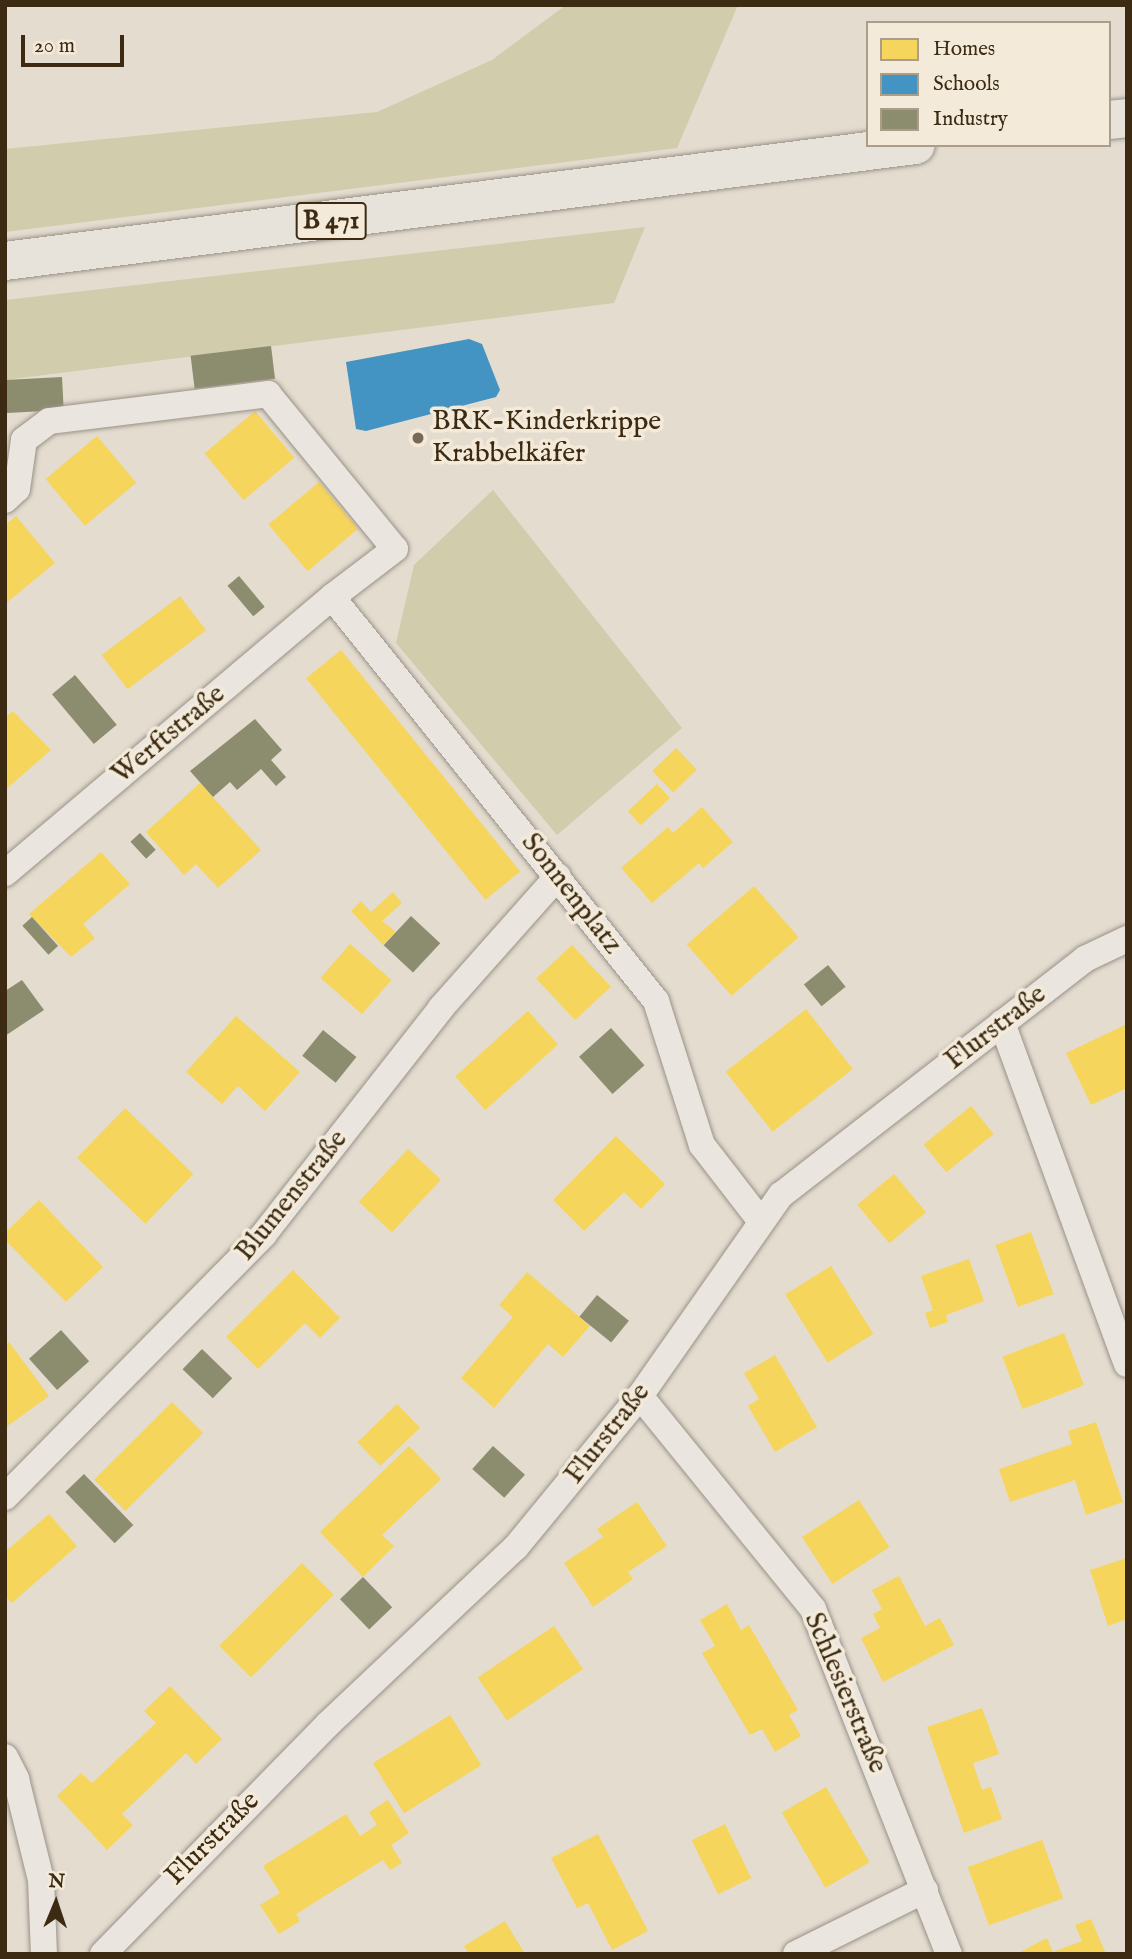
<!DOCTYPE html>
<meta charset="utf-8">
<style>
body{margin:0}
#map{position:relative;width:1132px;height:1959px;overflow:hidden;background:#e4dccf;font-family:"IM FELL English",serif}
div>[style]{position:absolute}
.green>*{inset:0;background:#d0ccac}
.homes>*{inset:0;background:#f6d55c;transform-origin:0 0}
.schools>*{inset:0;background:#4393c3}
.industry>*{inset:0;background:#8c8c6e;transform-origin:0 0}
.roads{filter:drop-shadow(0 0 2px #999287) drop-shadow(0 0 2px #999287)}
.street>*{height:26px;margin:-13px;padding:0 13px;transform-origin:13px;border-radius:13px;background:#eae6df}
.highway>*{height:38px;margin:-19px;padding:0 19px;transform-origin:19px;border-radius:19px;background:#e7e2da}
.dots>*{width:19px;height:19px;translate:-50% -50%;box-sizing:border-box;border:4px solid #f3eada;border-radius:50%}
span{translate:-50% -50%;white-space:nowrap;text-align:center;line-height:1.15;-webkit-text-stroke:7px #f3eada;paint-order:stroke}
.shield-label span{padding:2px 5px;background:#f3eada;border:2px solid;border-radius:5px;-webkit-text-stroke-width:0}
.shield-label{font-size:26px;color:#3c2b12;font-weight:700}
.poi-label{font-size:28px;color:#3c2b12}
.left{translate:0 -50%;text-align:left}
.street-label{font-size:28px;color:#3c2b12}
.frame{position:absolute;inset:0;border:7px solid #3c2b12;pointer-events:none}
.legend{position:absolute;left:866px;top:21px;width:245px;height:126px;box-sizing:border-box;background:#f3eada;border:2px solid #aa9e8a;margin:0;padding:9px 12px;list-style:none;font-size:21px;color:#3c2b12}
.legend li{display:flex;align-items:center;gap:14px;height:35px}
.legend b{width:35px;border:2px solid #aa9e8a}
.north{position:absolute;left:21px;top:1868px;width:70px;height:70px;-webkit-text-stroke:5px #f3eada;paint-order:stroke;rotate:2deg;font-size:19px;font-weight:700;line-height:28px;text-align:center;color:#3c2b12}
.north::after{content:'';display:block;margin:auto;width:24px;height:32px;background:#3c2b12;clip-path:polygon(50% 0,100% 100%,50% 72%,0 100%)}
.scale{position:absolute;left:21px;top:35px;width:103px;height:32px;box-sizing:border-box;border:4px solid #3c2b12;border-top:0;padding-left:9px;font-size:21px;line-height:24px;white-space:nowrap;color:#3c2b12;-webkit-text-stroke:5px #f3eada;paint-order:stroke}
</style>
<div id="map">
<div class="green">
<div style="clip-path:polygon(566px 5px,738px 5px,677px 148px,5px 232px,5px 149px,377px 112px,492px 60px)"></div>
<div style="clip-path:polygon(645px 227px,614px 303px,5px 380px,5px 300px)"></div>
<div style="clip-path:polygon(493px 490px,682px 728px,557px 835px,396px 643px,414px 565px)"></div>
</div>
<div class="homes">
<div style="left:255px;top:411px;width:61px;height:66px;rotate:50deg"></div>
<div style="left:97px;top:436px;width:61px;height:67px;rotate:50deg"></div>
<div style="left:319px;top:482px;width:61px;height:66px;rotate:50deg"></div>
<div style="clip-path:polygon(16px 516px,55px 563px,5px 604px,5px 525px)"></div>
<div style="left:180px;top:596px;width:43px;height:98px;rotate:53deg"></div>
<div style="left:341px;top:650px;width:285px;height:45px;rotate:51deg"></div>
<div style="clip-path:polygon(13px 711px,51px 750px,5px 790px,5px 718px)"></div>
<div style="left:676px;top:748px;width:30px;height:33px;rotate:46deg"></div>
<div style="clip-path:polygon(200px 783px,261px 850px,218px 888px,196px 864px,184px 875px,146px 832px)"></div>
<div style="left:657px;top:784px;width:19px;height:40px;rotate:47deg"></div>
<div style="clip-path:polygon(702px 807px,733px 842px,703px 868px,699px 863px,652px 903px,621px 868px,668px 827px,673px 833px)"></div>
<div style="clip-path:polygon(101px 852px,130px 884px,83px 924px,95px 938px,71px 957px,29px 914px)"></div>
<div style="left:754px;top:886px;width:68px;height:89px;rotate:49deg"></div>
<div style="clip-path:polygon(393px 892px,402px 903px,382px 921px,396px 932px,383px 945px,351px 911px,361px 901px,371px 912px)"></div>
<div style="left:350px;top:944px;width:55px;height:45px;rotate:41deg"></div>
<div style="left:572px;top:945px;width:57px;height:49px;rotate:47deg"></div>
<div style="left:806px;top:1009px;width:76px;height:102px;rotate:52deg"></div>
<div style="left:528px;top:1011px;width:45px;height:98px;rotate:48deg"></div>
<div style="clip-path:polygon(236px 1016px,300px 1072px,265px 1111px,238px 1086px,222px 1104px,186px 1072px)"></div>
<div style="clip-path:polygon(1127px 1024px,1127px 1088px,1091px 1105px,1066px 1053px)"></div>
<div style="left:971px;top:1106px;width:36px;height:61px;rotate:51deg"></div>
<div style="left:125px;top:1108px;width:95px;height:69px;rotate:44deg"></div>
<div style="clip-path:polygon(616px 1136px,665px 1184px,641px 1209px,624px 1192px,584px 1231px,553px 1200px)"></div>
<div style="left:408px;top:1149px;width:45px;height:72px;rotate:43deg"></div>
<div style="left:894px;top:1174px;width:50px;height:48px;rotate:50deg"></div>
<div style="clip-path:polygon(39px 1200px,103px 1267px,66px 1302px,5px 1240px,5px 1233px)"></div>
<div style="left:1031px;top:1232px;width:66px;height:38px;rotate:70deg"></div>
<div style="clip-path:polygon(969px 1259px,984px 1301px,946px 1315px,948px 1322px,930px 1328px,925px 1313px,933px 1310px,921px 1276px)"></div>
<div style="left:831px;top:1266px;width:80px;height:54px;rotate:58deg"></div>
<div style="clip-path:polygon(293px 1270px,340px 1318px,320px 1338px,305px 1323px,258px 1369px,226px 1337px)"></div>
<div style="clip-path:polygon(527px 1272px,590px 1326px,563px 1357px,548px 1344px,494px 1408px,461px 1378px,513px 1317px,499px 1305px)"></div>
<div style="left:1064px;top:1333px;width:56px;height:66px;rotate:69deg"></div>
<div style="clip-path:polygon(9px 1342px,49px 1396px,5px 1428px,5px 1345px)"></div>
<div style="clip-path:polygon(775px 1355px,817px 1427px,775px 1452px,748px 1406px,759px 1399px,744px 1373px)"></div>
<div style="left:172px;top:1402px;width:44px;height:110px;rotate:45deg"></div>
<div style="left:397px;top:1404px;width:33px;height:55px;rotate:46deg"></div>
<div style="clip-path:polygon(1096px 1422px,1123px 1502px,1086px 1515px,1075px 1480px,1010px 1502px,999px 1469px,1072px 1444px,1068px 1431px)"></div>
<div style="clip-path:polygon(409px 1446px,441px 1479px,382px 1535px,394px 1546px,363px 1577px,320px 1532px)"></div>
<div style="left:859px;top:1500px;width:56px;height:68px;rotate:57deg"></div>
<div style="clip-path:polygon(637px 1502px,667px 1546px,628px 1572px,633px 1579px,593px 1607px,564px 1563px,603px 1537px,597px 1529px)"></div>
<div style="clip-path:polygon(49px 1514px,77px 1546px,12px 1603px,5px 1596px,5px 1552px)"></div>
<div style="clip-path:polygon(1127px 1558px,1127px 1619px,1108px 1626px,1090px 1570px)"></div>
<div style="left:302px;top:1563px;width:45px;height:117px;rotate:45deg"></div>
<div style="clip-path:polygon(899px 1576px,925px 1626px,940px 1618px,954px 1645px,883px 1682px,861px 1638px,880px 1628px,873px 1614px,882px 1609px,872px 1590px)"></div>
<div style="clip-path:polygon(727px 1604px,741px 1630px,749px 1625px,798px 1710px,789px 1715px,801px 1736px,775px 1752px,762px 1729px,750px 1735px,702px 1653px,715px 1646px,700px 1620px)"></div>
<div style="left:554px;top:1626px;width:52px;height:92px;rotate:56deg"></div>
<div style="clip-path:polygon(170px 1686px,222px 1739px,196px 1764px,186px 1753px,122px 1814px,133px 1825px,107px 1850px,57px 1796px,81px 1773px,92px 1783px,156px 1723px,144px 1711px)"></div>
<div style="clip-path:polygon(982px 1708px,999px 1754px,973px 1763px,982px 1790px,991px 1787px,1002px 1819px,964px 1833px,927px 1727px)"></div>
<div style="left:450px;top:1715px;width:59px;height:91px;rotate:58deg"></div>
<div style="left:826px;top:1787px;width:87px;height:51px;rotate:60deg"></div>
<div style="clip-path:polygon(388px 1800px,409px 1833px,391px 1845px,402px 1863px,390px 1870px,383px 1860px,296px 1914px,300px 1921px,279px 1934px,260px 1905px,280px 1893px,263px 1866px,346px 1814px,360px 1836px,377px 1825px,369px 1812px)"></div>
<div style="left:725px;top:1824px;width:60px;height:37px;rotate:64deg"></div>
<div style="clip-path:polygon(598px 1834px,648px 1931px,612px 1950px,588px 1903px,577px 1908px,551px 1858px)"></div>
<div style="left:1042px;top:1840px;width:62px;height:79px;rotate:70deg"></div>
<div style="clip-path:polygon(1091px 1919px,1106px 1954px,1016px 1954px,1047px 1938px,1053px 1952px,1082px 1941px,1075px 1925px)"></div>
<div style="clip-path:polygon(505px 1921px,525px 1954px,469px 1954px,464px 1946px)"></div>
</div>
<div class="schools">
<div style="clip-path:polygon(469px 339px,482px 344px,500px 390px,496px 397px,366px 431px,356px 429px,346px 362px)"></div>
</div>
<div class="industry">
<div style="left:271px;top:346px;width:33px;height:81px;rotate:83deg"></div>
<div style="left:62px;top:377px;width:33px;height:57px;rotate:87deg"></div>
<div style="left:239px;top:576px;width:40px;height:15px;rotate:50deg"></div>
<div style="left:75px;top:675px;width:65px;height:30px;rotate:50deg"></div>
<div style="clip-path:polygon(255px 719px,282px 750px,271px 760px,286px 777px,276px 786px,261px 769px,237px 790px,230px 782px,213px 797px,190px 771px)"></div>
<div style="left:140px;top:833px;width:23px;height:13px;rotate:47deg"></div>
<div style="left:411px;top:916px;width:40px;height:40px;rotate:43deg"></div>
<div style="left:32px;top:917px;width:39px;height:13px;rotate:48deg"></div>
<div style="left:828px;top:965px;width:28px;height:31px;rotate:51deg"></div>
<div style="clip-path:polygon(22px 980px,44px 1010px,5px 1036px,5px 991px)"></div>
<div style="left:611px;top:1028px;width:50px;height:43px;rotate:48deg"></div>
<div style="left:323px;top:1030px;width:43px;height:33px;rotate:39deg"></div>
<div style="left:597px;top:1295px;width:41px;height:28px;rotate:39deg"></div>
<div style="left:61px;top:1330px;width:42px;height:43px;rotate:48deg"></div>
<div style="left:202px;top:1349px;width:42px;height:28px;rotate:44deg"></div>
<div style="left:493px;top:1446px;width:43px;height:31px;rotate:42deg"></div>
<div style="left:84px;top:1474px;width:71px;height:26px;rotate:46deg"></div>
<div style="left:363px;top:1577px;width:42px;height:32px;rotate:46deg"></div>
</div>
<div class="roads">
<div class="street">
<div style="left:5px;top:500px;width:16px;rotate:-43deg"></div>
<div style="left:17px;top:489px;width:49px;rotate:-81.9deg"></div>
<div style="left:24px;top:440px;width:31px;rotate:-37deg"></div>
<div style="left:49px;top:421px;width:221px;rotate:-7deg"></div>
<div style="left:268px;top:394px;width:200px;rotate:50.7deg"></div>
<div style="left:395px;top:549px;width:79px;rotate:142.7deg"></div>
<div style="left:332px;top:597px;width:428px;rotate:139.8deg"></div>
<div style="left:332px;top:597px;width:518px;rotate:51.27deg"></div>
<div style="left:656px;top:1001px;width:151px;rotate:72.3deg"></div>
<div style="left:702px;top:1145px;width:95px;rotate:52.3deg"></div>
<div style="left:1002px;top:1023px;width:363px;rotate:69.9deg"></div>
<div style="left:640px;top:1396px;width:274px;rotate:50.9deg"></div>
<div style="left:813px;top:1609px;width:371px;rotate:68.5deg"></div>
<div style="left:5px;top:1497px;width:369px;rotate:-45.4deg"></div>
<div style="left:264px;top:1234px;width:287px;rotate:-51.9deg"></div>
<div style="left:441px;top:1008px;width:176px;rotate:-48.4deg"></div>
<div style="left:5px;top:1757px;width:25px;rotate:63deg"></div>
<div style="left:16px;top:1779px;width:104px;rotate:76.1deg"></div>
<div style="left:41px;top:1880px;width:74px;rotate:87.7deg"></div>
<div style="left:103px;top:1954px;width:322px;rotate:-45.6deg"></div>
<div style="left:328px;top:1724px;width:258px;rotate:-43.3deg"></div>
<div style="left:516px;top:1547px;width:195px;rotate:-50.6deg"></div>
<div style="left:640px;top:1396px;width:246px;rotate:-55deg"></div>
<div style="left:781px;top:1195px;width:385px;rotate:-37.8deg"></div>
<div style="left:1085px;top:959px;width:47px;rotate:-25.5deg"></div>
<div style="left:796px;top:1954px;width:144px;rotate:-26.4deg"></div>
</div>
<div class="highway">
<div style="left:1109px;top:120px;width:18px;rotate:-6deg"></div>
<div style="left:5px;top:261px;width:918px;rotate:-7.26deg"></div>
</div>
</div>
<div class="dots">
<div style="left:418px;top:438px;background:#776954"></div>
</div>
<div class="shield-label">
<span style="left:331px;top:221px">B 471</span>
</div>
<div class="poi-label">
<span class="left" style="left:432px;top:438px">BRK-Kinderkrippe<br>Krabbelkäfer</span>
</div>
<div class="street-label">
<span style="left:169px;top:735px;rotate:-40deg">Werftstraße</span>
<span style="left:571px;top:894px;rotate:52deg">Sonnenplatz</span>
<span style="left:996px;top:1028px;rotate:-38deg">Flurstraße</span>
<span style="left:292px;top:1196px;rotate:-51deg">Blumenstraße</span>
<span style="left:608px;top:1434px;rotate:-52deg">Flurstraße</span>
<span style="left:845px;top:1693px;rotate:67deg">Schlesierstraße</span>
<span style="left:213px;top:1839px;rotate:-45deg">Flurstraße</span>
</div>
<div class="frame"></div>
<ul class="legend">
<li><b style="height:19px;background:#f6d55c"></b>Homes</li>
<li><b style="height:19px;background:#4393c3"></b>Schools</li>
<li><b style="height:19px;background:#8c8c6e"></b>Industry</li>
</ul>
<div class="north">N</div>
<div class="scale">20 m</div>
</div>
